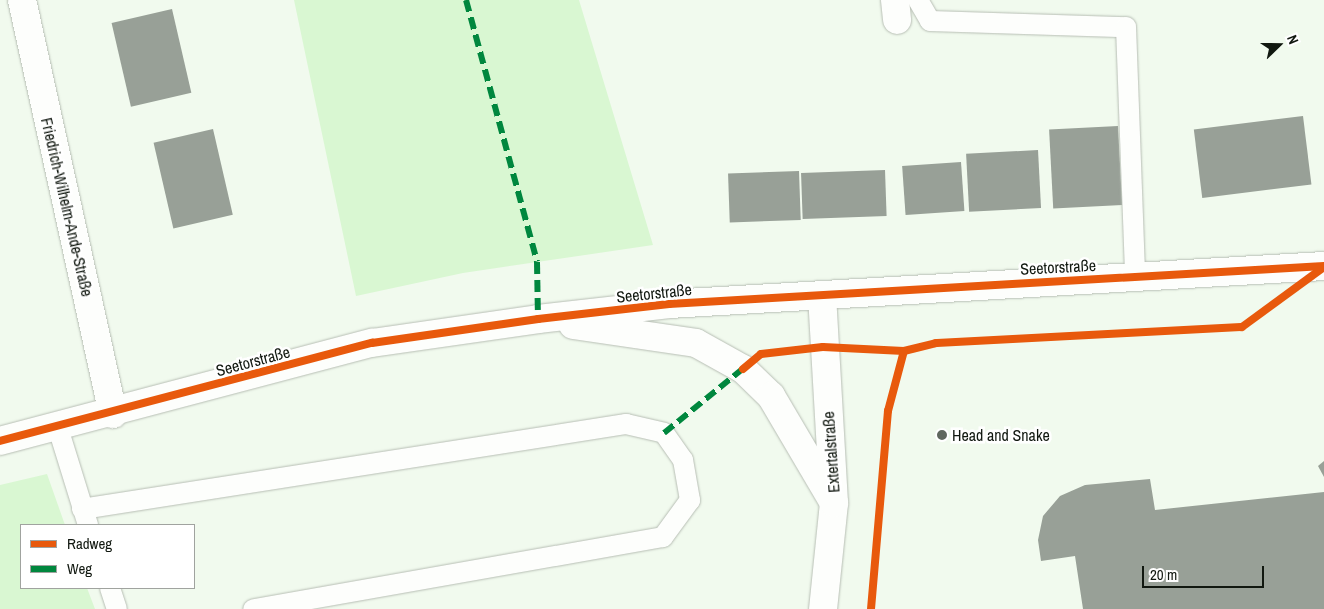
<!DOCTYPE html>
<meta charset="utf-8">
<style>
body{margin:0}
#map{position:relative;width:1324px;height:609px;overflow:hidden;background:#f1faee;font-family:"Archivo Narrow",sans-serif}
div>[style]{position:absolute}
.green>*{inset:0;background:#d9f7d2}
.building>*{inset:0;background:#98a097;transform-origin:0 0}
.roads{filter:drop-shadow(0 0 1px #b7beb4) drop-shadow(0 0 1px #b7beb4)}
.lane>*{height:20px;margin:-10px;padding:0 10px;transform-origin:10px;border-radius:10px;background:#fdfefc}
.street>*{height:28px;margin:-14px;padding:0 14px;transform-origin:14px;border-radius:14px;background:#fdfefc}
.quiet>*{height:6px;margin-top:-3px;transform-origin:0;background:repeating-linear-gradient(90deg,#00873e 0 12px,transparent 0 18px)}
.cycleway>*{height:8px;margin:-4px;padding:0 4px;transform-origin:4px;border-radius:4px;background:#e8590c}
.dots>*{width:14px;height:14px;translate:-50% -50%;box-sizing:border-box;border:2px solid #fff;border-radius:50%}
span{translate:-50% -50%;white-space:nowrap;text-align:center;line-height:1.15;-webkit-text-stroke:5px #fff;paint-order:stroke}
.street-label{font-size:16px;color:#111810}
.poi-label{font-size:16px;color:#111810}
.left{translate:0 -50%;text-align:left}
.legend{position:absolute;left:20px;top:524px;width:175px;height:65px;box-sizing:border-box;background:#fff;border:1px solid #a0a39f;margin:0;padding:6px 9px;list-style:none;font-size:15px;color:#111810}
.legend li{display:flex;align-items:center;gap:10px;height:25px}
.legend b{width:25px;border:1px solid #a0a39f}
.north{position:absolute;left:1254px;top:20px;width:50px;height:50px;-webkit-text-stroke:4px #fff;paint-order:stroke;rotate:68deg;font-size:14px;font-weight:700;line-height:20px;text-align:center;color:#111810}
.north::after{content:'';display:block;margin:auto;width:18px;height:22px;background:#111810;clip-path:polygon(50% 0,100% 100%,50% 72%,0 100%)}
.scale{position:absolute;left:1142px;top:566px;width:122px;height:22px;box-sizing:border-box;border:2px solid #111810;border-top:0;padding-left:6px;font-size:15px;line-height:18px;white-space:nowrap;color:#111810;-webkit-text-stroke:4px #fff;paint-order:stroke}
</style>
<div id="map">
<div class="green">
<div style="clip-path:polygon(294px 0,579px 0,653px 245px,463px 273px,356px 296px)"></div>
<div style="clip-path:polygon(47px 474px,65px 525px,21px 525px,21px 588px,87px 588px,95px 609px,0 609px,0 485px)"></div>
</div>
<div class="building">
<div style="left:172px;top:9px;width:86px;height:62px;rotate:77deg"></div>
<div style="left:1303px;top:116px;width:69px;height:110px;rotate:83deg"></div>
<div style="left:1118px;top:126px;width:79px;height:69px;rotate:87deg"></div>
<div style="left:213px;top:129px;width:88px;height:61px;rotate:77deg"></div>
<div style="left:1038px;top:150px;width:58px;height:72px;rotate:87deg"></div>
<div style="left:961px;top:162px;width:49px;height:59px;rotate:86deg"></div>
<div style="left:885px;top:170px;width:46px;height:84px;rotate:88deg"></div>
<div style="left:799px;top:171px;width:49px;height:71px;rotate:88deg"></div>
<div style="clip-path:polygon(1324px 461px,1324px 477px,1318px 466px)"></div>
<div style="clip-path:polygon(1150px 479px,1155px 510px,1324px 492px,1324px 609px,1083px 609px,1075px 556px,1041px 561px,1038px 540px,1043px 516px,1060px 496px,1085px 485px)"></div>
</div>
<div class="roads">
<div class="lane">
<div style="left:918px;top:0;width:24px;rotate:60deg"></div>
<div style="left:930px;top:21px;width:196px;rotate:1.8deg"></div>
<div style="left:1126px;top:27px;width:249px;rotate:87.9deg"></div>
<div style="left:58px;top:428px;width:102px;rotate:72.8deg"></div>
<div style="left:82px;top:509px;width:551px;rotate:-8.88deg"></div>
<div style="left:626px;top:424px;width:39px;rotate:13deg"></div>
<div style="left:664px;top:433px;width:33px;rotate:55deg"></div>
<div style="left:683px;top:460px;width:41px;rotate:80.1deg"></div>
<div style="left:690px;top:500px;width:46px;rotate:126.1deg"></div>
<div style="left:663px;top:537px;width:416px;rotate:170deg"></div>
<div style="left:110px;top:588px;width:22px;rotate:72deg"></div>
</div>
<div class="street">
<div style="left:22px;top:0;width:424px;rotate:77.6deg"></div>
<div style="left:895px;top:0;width:20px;rotate:84deg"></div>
<div style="left:822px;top:295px;width:208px;rotate:86.7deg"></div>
<div style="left:834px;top:503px;width:107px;rotate:95.9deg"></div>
<div style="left:573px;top:325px;width:124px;rotate:8.3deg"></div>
<div style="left:696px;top:343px;width:54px;rotate:29deg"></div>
<div style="left:743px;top:369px;width:39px;rotate:44deg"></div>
<div style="left:771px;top:396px;width:124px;rotate:59.5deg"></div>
<div style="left:0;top:441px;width:385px;rotate:-14.8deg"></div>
<div style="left:372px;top:343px;width:168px;rotate:-8.2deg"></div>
<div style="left:538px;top:319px;width:132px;rotate:-6.5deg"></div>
<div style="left:669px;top:304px;width:656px;rotate:-3.32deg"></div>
</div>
</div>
<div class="quiet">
<div style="left:466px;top:0;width:271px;rotate:74.8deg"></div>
<div style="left:537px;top:262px;width:57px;rotate:89deg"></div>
<div style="left:664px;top:433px;width:104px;rotate:-39.2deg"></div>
</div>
<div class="cycleway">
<div style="left:743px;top:369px;width:23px;rotate:-40deg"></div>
<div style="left:761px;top:354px;width:62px;rotate:-6.4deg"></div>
<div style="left:823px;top:347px;width:81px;rotate:2.8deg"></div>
<div style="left:904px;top:351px;width:33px;rotate:-14deg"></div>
<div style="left:936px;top:343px;width:306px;rotate:-3deg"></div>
<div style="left:1242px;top:327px;width:102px;rotate:-36.2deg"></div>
<div style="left:0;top:441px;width:385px;rotate:-14.8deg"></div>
<div style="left:372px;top:343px;width:168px;rotate:-8.2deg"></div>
<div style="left:538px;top:319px;width:132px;rotate:-6.5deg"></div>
<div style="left:669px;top:304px;width:656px;rotate:-3.32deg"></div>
<div style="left:871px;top:609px;width:199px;rotate:-85.1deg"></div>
<div style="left:888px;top:411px;width:62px;rotate:-75.1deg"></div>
</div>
<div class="dots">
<div style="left:942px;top:435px;background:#5f675e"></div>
</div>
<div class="street-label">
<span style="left:67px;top:207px;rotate:77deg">Friedrich-Wilhelm-Ande-Straße</span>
<span style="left:1058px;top:267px;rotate:-3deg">Seetorstraße</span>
<span style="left:654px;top:293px;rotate:-6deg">Seetorstraße</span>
<span style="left:253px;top:361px;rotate:-15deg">Seetorstraße</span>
<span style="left:831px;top:452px;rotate:-94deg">Extertalstraße</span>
</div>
<div class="poi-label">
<span class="left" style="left:952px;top:435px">Head and Snake</span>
</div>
<ul class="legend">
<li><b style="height:6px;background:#e8590c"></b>Radweg</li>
<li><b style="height:6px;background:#00873e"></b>Weg</li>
</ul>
<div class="north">N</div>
<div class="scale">20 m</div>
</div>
